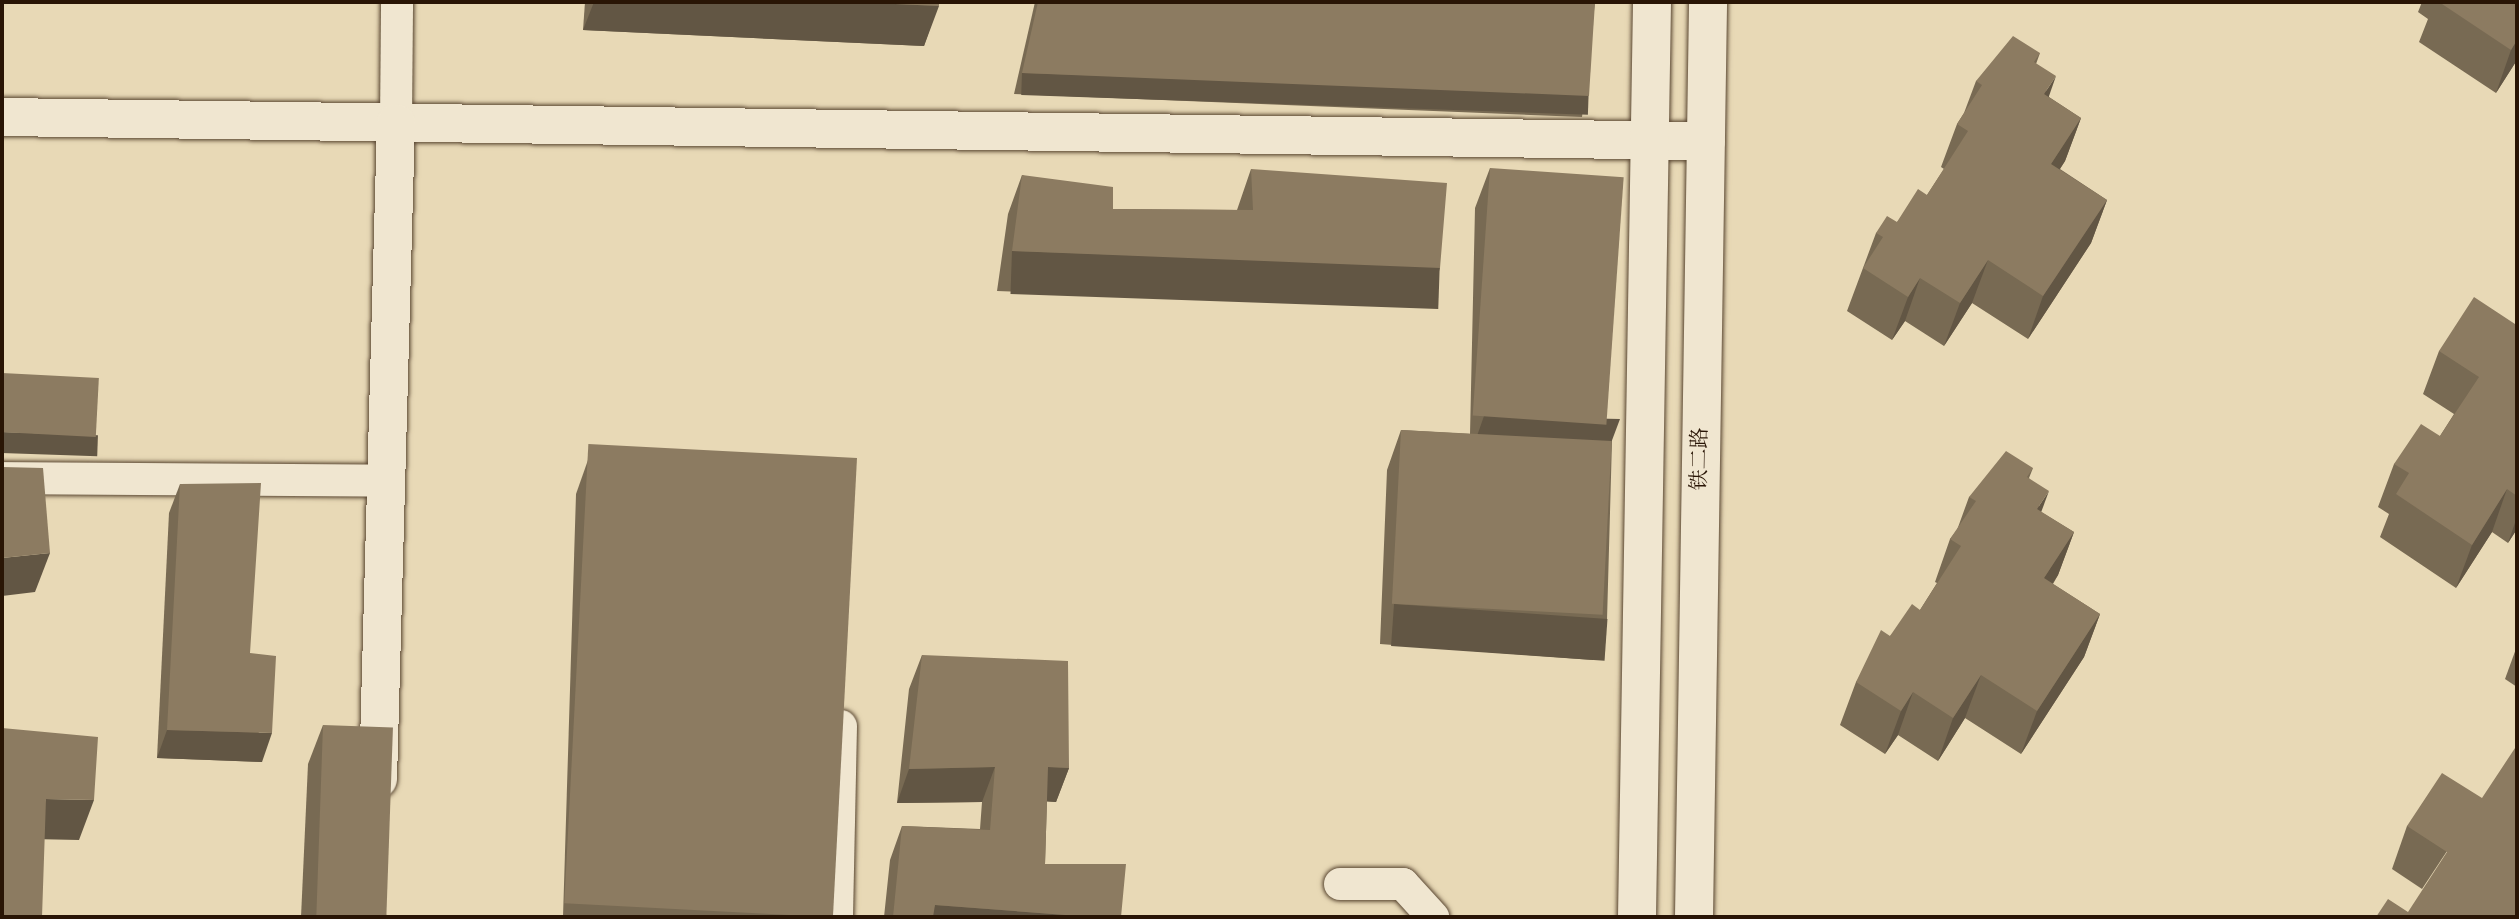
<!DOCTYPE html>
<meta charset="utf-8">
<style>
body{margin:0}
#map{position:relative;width:2519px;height:919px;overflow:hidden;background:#e8d9b6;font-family:Vollkorn,"Noto Serif SC",serif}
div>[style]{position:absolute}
.roads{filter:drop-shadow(0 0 2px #594631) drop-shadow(0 0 2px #594631)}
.lane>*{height:32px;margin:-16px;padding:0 16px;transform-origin:16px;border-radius:16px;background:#f0e6d0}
.street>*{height:38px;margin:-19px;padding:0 19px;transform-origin:19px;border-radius:19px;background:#f0e6d0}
.wall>*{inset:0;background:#786a53}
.shaded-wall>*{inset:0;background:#625644;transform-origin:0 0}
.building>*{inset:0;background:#8c7b61;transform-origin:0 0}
span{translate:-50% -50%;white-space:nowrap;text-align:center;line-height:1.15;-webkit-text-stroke:7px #f0e6d0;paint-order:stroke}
.street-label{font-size:21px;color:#291505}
.frame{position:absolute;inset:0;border:4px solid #291505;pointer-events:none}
</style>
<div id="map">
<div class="roads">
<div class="lane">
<div style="left:396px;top:123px;width:121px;rotate:-89.5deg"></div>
<div style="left:2px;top:478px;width:386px;rotate:0.4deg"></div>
<div style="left:1340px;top:884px;width:63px"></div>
<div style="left:1403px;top:884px;width:45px;rotate:47.7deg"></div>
<div style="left:837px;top:917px;width:191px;rotate:-88.8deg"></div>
</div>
<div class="street">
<div style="left:2px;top:117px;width:1704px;rotate:0.81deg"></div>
<div style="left:378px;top:779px;width:656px;rotate:-88.43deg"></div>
<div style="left:1637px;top:917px;width:915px;rotate:-89.06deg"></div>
<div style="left:1694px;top:917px;width:915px;rotate:-89.12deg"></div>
</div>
</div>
<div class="wall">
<div style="clip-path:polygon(585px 2px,939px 2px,924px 46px,583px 30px)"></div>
<div style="clip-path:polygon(1035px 2px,1595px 2px,1582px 117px,1014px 94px)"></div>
<div style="clip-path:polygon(2422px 2px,2517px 2px,2517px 60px,2496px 93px,2419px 42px,2428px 19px,2418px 12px)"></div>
<div style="clip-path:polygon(2040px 53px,2036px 64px,2049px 97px,2081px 118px,2065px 161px,2060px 169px,2107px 200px,2091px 243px,2028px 339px,1972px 303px,1944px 346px,1905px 321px,1892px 340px,1847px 311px,1876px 233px,1897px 222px,1927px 195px,1944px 169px,1941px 167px,1957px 124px,1964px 113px,1976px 81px)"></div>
<div style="clip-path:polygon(1490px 168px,1612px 441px,1607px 620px,1593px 660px,1380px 644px,1387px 470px,1401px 430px,1470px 434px,1475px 208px)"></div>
<div style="clip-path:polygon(1251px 169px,1440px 268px,1426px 307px,997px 291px,1008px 214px,1022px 175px,1113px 209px,1237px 210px)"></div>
<div style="clip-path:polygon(2517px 320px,2517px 529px,2508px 543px,2492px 532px,2456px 588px,2380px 537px,2389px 514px,2378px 507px,2394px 464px,2440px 436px,2454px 414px,2423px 394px,2439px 351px,2515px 324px)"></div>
<div style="clip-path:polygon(588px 460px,832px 917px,563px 917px,576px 494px)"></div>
<div style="clip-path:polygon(2033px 468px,2029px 478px,2041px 512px,2074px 532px,2058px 575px,2053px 584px,2100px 614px,2084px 657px,2021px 754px,1965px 718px,1938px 761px,1898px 735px,1885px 754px,1840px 725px,1856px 682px,1890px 636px,1920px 610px,1937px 583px,1935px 582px,1950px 539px,1957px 530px,1969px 497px)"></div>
<div style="clip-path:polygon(180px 484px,250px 653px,262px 762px,157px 758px,169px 513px)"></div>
<div style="clip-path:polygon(2517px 646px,2517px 687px,2505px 679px)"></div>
<div style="clip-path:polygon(922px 655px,1069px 768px,1056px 802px,1047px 801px,1045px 864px,1121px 917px,884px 917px,890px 860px,902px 826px,980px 829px,982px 802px,897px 803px,909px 689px)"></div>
<div style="clip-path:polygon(323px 725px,387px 917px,301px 917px,308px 764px)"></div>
<div style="clip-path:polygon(2482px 798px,2422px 889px,2392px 869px,2407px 826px)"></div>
</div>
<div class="shaded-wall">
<div style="clip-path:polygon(594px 2px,852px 2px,939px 6px,924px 46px,583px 30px)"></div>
<div style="clip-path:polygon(2517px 40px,2517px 60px,2496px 93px,2511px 50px)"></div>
<div style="left:1022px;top:73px;width:567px;height:22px;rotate:2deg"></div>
<div style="clip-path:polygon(2056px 76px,2041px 119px,2044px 94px)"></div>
<div style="clip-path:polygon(2081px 118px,2065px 161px,2035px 207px,2051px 164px)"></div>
<div style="clip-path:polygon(2107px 200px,2091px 243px,2028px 339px,2043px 296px)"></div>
<div style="left:1012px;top:251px;width:428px;height:43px;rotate:2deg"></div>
<div style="clip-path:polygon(1988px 260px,1972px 303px,1944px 346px,1960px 303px)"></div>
<div style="clip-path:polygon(1920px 278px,1905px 321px,1892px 340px,1908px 297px)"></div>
<div style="clip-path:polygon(1484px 416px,1620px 419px,1605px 459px,1470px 456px)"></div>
<div style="left:2px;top:432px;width:96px;height:21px;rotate:2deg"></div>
<div style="clip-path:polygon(2507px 489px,2492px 532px,2456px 588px,2472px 545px)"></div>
<div style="clip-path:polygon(2049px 491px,2033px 534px,2037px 509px)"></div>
<div style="clip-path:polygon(2517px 517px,2517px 529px,2508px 543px)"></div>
<div style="clip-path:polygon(2074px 532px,2058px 575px,2028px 621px,2044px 578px)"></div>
<div style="clip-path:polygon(50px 553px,35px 592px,2px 596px,2px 558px)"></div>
<div style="left:1394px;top:604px;width:214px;height:42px;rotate:4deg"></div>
<div style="clip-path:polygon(2100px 614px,2084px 657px,2021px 754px,2037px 711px)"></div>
<div style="clip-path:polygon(1981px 675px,1965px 718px,1938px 761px,1953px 718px)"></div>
<div style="clip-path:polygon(1913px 692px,1898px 735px,1885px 754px,1901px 711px)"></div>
<div style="clip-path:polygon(167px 730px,272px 733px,262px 762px,157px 758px)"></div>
<div style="clip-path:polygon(995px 767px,982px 802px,897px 803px,909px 769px)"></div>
<div style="clip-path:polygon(1048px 767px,1069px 768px,1056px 802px,1036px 801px)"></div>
<div style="clip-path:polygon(46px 799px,94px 800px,79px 840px,32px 839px)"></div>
<div style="clip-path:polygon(935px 905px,1092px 917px,930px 917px)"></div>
</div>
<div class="building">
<div style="clip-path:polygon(852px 2px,939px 2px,939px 6px)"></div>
<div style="clip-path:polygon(1038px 2px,1595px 2px,1589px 96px,1022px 73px)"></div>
<div style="clip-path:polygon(2439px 2px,2517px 2px,2517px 40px,2511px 50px)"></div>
<div style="clip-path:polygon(2013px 36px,2040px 53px,2034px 62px,2056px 76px,2044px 94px,2081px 118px,2051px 164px,2107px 200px,2043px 296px,1988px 260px,1960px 303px,1920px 278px,1908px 297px,1863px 268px,1883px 237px,1876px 233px,1887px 216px,1897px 222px,1918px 189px,1927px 195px,1968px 131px,1957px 124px,1982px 85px,1976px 81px)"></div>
<div style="left:1490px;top:168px;width:134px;height:248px;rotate:4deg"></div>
<div style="clip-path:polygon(1251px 169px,1447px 183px,1440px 268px,1012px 251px,1022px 175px,1113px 187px,1113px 209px,1253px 210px)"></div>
<div style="clip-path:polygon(2474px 297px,2515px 324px,2517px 320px,2517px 496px,2507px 489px,2472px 545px,2396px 494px,2409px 473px,2394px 464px,2421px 424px,2440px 436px,2479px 377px,2439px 351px)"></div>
<div style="left:2px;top:373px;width:97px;height:59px;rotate:3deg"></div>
<div style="left:1401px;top:430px;width:211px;height:174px;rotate:3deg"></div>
<div style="clip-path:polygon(2006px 451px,2033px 468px,2027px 477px,2049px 491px,2037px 509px,2074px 532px,2044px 578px,2100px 614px,2037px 711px,1981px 675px,1953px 718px,1913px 692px,1901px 711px,1856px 682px,1881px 630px,1890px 636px,1912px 604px,1920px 610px,1961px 546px,1950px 539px,1976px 501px,1969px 497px)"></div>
<div style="left:857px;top:458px;width:460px;height:269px;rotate:93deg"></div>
<div style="clip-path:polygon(2px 467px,43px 468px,50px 553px,2px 558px)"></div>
<div style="clip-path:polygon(261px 483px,250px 653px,276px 656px,272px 733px,167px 730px,180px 484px)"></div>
<div style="clip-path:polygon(922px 655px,1068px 661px,1069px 768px,1048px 767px,1045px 864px,1126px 864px,1121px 917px,1092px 917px,935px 905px,933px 917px,893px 917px,902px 826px,990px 830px,995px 767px,909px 769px)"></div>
<div style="left:323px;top:725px;width:70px;height:192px;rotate:2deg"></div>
<div style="clip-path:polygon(2px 728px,98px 737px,94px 800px,46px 799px,42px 917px,2px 917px)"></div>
<div style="clip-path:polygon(2517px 745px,2517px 917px,2376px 917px,2388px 899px,2408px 912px,2447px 852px,2407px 826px,2442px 773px,2482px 798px)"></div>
</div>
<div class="street-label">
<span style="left:1701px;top:459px;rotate:-89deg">铁二路</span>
</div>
<div class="frame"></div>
</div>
